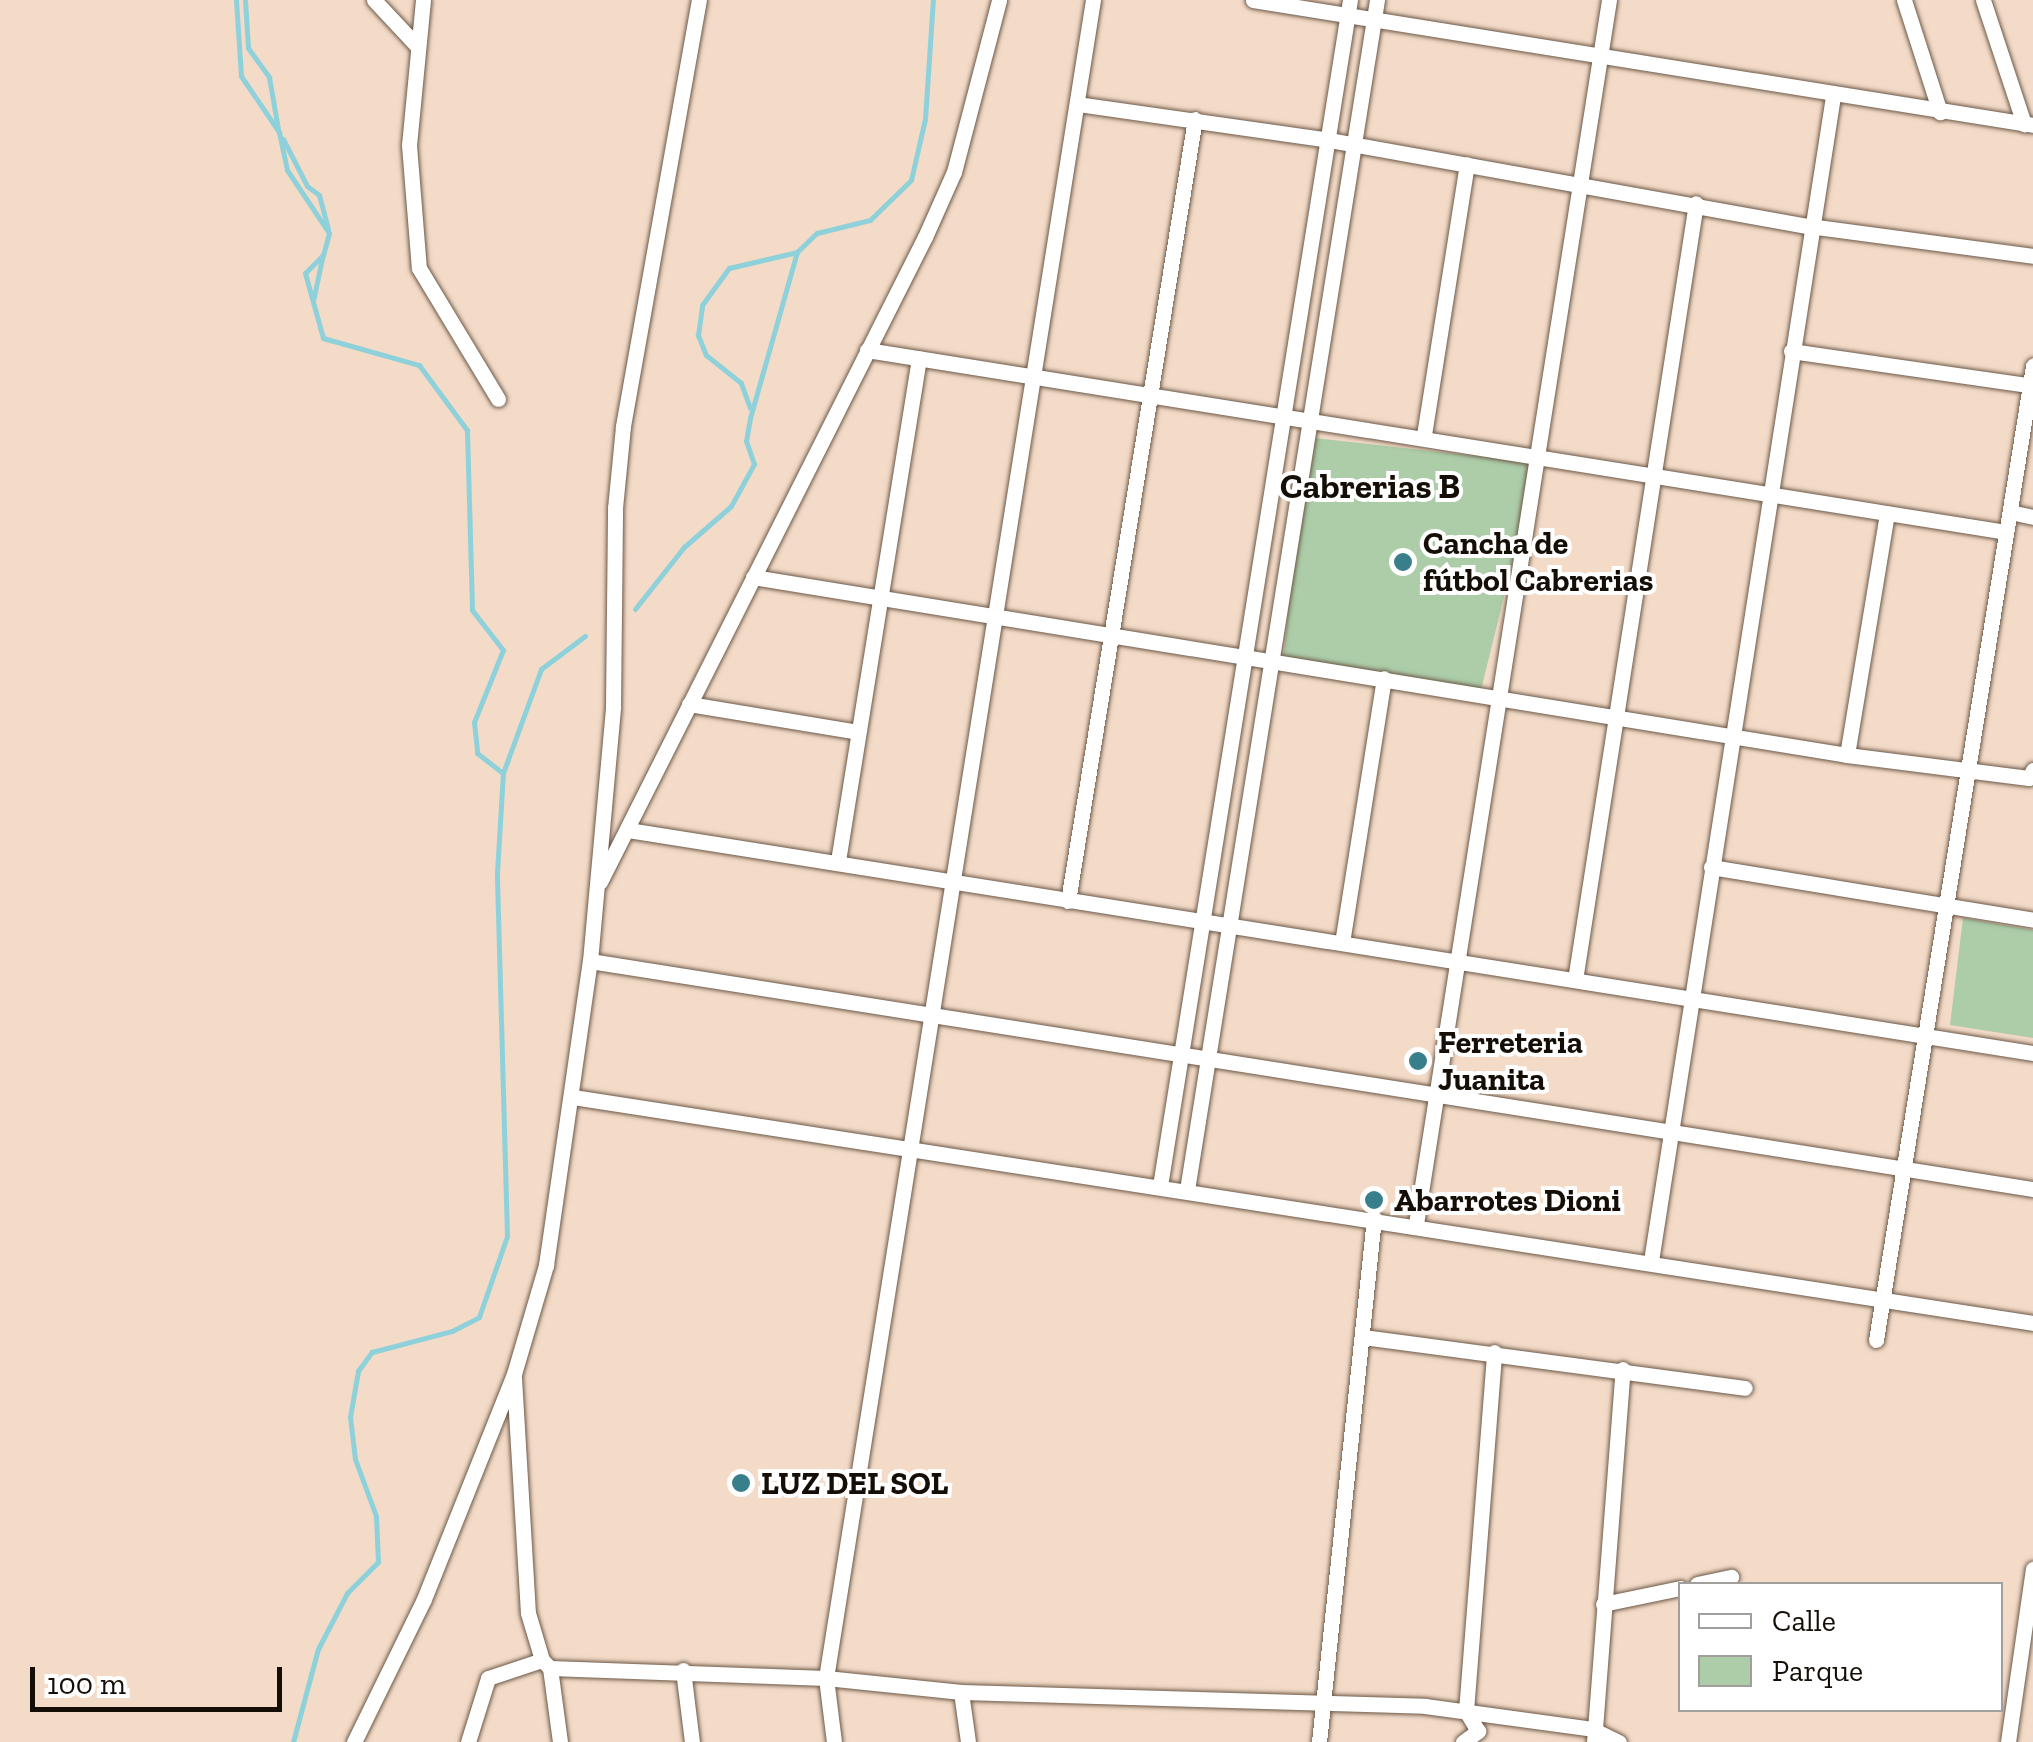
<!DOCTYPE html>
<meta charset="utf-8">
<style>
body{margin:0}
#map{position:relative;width:2033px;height:1742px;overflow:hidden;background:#f3dbc8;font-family:"Zilla Slab",serif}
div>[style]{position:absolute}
.green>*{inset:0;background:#accda8}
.stream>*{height:5px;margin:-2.5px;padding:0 2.5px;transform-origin:2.5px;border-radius:2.5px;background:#8ed1da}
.roads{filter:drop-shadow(0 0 2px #6c5847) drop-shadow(0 0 2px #6c5847)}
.street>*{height:15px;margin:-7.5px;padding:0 7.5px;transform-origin:7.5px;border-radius:7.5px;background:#fff}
.dots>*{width:28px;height:28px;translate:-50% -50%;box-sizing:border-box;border:5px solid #fff;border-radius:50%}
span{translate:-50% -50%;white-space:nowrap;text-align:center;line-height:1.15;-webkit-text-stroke:8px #fff;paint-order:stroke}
.poi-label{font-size:32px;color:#150e07;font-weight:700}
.left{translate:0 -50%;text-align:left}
.neighbourhood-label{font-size:35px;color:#150e07;font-weight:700}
.legend{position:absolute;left:1678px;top:1582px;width:325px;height:130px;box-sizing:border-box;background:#fff;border:2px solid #a19f9c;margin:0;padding:12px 18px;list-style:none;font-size:30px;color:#150e07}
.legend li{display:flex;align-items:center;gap:20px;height:50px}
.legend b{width:50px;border:2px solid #a19f9c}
.scale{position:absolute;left:30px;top:1667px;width:252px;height:45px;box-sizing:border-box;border:5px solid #150e07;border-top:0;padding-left:12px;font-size:30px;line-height:35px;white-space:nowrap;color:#150e07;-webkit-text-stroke:8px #fff;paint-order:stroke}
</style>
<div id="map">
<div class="green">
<div style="clip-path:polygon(1306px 437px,1537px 463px,1480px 694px,1283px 662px)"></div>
<div style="clip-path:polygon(1963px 918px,2033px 930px,2033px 1038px,1950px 1025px)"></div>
</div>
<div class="stream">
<div style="left:236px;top:0;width:76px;rotate:86.2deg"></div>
<div style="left:241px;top:76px;width:68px;rotate:55.8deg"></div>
<div style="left:279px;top:132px;width:39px;rotate:78deg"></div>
<div style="left:287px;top:170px;width:76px;rotate:56.3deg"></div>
<div style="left:329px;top:233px;width:23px;rotate:105deg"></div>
<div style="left:323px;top:255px;width:25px;rotate:135deg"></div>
<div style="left:305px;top:273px;width:67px;rotate:74.5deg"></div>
<div style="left:323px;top:338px;width:100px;rotate:15.7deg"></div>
<div style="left:419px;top:365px;width:81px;rotate:53.6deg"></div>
<div style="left:467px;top:430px;width:180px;rotate:88.4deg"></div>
<div style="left:472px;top:610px;width:51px;rotate:52.2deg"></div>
<div style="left:503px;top:650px;width:78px;rotate:111.9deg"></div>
<div style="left:474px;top:722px;width:31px;rotate:84deg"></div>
<div style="left:477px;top:753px;width:33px;rotate:38deg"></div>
<div style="left:245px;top:0;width:48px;rotate:86.4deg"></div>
<div style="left:248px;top:48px;width:36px;rotate:54deg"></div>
<div style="left:269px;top:77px;width:53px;rotate:80.2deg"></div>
<div style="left:283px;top:139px;width:53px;rotate:62.9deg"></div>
<div style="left:307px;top:186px;width:15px;rotate:37deg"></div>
<div style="left:319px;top:195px;width:35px;rotate:75deg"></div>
<div style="left:313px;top:301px;width:48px;rotate:-78deg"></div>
<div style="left:750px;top:408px;width:27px;rotate:-110deg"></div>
<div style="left:741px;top:383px;width:45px;rotate:-141.3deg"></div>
<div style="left:706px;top:355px;width:22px;rotate:-112deg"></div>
<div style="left:698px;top:335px;width:30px;rotate:-82deg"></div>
<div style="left:702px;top:305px;width:46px;rotate:-53.9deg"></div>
<div style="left:729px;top:268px;width:70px;rotate:-13.2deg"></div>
<div style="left:635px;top:609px;width:79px;rotate:-51.7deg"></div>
<div style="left:684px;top:547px;width:62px;rotate:-41.1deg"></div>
<div style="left:731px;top:506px;width:48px;rotate:-61.3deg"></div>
<div style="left:754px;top:464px;width:24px;rotate:-109deg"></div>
<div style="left:746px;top:441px;width:23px;rotate:-80deg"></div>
<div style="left:750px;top:418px;width:173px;rotate:-74.2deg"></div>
<div style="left:797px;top:252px;width:28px;rotate:-44deg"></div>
<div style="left:817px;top:233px;width:55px;rotate:-13.8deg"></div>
<div style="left:870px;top:220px;width:57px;rotate:-44.3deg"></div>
<div style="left:911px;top:180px;width:63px;rotate:-77.1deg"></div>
<div style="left:925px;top:119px;width:119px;rotate:-86.2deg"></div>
<div style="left:293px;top:1742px;width:96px;rotate:-75deg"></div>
<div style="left:318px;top:1649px;width:63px;rotate:-62.6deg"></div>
<div style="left:347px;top:1593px;width:44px;rotate:-45deg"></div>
<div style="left:378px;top:1562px;width:46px;rotate:-92.5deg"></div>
<div style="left:376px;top:1516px;width:61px;rotate:-110.2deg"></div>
<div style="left:355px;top:1459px;width:42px;rotate:-96.8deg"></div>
<div style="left:350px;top:1417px;width:47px;rotate:-80.1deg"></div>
<div style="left:358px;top:1371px;width:24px;rotate:-54deg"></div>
<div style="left:372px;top:1352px;width:83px;rotate:-14.7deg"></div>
<div style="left:452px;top:1331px;width:30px;rotate:-27deg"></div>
<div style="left:479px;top:1317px;width:86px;rotate:-70.9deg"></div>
<div style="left:507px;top:1236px;width:363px;rotate:-91.6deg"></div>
<div style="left:497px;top:873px;width:100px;rotate:-86.6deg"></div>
<div style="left:503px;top:773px;width:111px;rotate:-69.9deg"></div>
<div style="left:541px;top:669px;width:55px;rotate:-36.9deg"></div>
</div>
<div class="roads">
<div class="street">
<div style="left:374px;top:0;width:64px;rotate:46.9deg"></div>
<div style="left:423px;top:0;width:146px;rotate:95.5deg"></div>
<div style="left:409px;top:145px;width:123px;rotate:85.4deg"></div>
<div style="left:419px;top:268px;width:153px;rotate:58.9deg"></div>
<div style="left:1253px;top:0;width:790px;rotate:9.1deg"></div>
<div style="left:1904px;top:0;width:118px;rotate:72.2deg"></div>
<div style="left:1983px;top:0;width:131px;rotate:71.7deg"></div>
<div style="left:1077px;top:104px;width:255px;rotate:8.1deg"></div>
<div style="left:1329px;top:140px;width:488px;rotate:10.2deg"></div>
<div style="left:1809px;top:226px;width:226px;rotate:7.6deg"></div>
<div style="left:867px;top:350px;width:1153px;rotate:9.08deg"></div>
<div style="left:1791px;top:351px;width:245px;rotate:8.2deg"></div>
<div style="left:1424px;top:435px;width:274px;rotate:-81deg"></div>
<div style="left:2010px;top:512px;width:24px;rotate:12deg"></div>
<div style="left:753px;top:577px;width:1108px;rotate:9.24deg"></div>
<div style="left:1847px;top:755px;width:183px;rotate:7.2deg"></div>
<div style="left:2029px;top:778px;width:9px;rotate:-63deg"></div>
<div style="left:689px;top:704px;width:171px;rotate:9.4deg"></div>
<div style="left:1847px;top:755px;width:245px;rotate:-80.6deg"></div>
<div style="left:628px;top:830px;width:1423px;rotate:9.02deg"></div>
<div style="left:838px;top:861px;width:509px;rotate:-80.85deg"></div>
<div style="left:1711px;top:867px;width:326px;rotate:9.3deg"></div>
<div style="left:600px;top:882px;width:722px;rotate:-63.26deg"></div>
<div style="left:925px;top:237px;width:71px;rotate:-66deg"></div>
<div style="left:954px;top:172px;width:178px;rotate:-75.3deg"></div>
<div style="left:1068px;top:901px;width:792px;rotate:-80.78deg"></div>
<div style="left:1342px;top:943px;width:268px;rotate:-81deg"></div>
<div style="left:590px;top:961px;width:1461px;rotate:8.98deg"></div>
<div style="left:1575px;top:980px;width:786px;rotate:-81.15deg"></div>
<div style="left:573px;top:1097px;width:1477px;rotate:8.8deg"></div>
<div style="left:1160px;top:1186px;width:1201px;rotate:-80.9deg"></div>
<div style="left:1187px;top:1190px;width:1205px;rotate:-80.93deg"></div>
<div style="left:1416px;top:1224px;width:1239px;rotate:-81.04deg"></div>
<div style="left:1651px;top:1261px;width:1179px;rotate:-81.12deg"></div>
<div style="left:1363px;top:1337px;width:385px;rotate:7.6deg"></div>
<div style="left:1876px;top:1340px;width:987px;rotate:-80.84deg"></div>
<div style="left:514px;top:1378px;width:235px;rotate:86.6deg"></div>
<div style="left:528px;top:1613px;width:49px;rotate:73.4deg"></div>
<div style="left:542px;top:1660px;width:11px;rotate:45deg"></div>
<div style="left:550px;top:1668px;width:75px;rotate:82.3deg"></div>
<div style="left:1697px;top:1584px;width:35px;rotate:-12deg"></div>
<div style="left:1603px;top:1604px;width:79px;rotate:-11.7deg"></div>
<div style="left:550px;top:1668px;width:276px;rotate:2.1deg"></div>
<div style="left:826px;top:1678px;width:136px;rotate:5.9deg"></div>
<div style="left:961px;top:1692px;width:464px;rotate:1.7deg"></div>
<div style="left:1425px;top:1706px;width:169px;rotate:7.8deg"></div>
<div style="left:1592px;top:1729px;width:30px;rotate:26deg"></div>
<div style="left:683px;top:1670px;width:73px;rotate:82.9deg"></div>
<div style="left:961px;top:1692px;width:50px;rotate:82deg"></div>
<div style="left:354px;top:1742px;width:159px;rotate:-63.9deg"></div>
<div style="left:424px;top:1599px;width:242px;rotate:-68.2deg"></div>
<div style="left:514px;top:1374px;width:114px;rotate:-73.6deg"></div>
<div style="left:546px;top:1265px;width:307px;rotate:-81.8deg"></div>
<div style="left:590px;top:961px;width:256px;rotate:-84.8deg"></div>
<div style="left:613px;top:706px;width:198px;rotate:-89.4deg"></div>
<div style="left:615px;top:508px;width:82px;rotate:-84.4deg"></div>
<div style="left:623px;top:426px;width:433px;rotate:-79.9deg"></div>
<div style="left:468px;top:1742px;width:67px;rotate:-72.6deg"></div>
<div style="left:488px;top:1678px;width:57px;rotate:-18.4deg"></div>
<div style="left:834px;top:1742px;width:64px;rotate:-97.1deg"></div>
<div style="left:826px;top:1678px;width:1699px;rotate:-80.96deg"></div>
<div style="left:1319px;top:1742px;width:527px;rotate:-84.01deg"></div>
<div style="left:1463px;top:1742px;width:19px;rotate:-36deg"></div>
<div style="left:1478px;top:1731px;width:23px;rotate:-121deg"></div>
<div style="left:1466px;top:1711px;width:360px;rotate:-85.5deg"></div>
<div style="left:1594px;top:1742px;width:374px;rotate:-85.6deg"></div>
<div style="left:2008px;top:1742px;width:175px;rotate:-81.8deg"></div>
</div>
</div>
<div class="dots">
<div style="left:1403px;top:562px;background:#397f8b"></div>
<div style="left:1418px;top:1061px;background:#397f8b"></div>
<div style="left:1374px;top:1200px;background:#397f8b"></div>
<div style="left:741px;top:1483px;background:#397f8b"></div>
</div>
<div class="poi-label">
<span class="left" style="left:1423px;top:562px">Cancha de<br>fútbol Cabrerias</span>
<span class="left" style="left:1438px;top:1061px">Ferreteria<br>Juanita</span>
<span class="left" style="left:1394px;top:1200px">Abarrotes Dioni</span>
<span class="left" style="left:761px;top:1483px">LUZ DEL SOL</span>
</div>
<div class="neighbourhood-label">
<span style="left:1370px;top:486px">Cabrerias B</span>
</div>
<ul class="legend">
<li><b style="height:12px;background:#fff"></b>Calle</li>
<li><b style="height:28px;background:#accda8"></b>Parque</li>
</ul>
<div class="scale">100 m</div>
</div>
